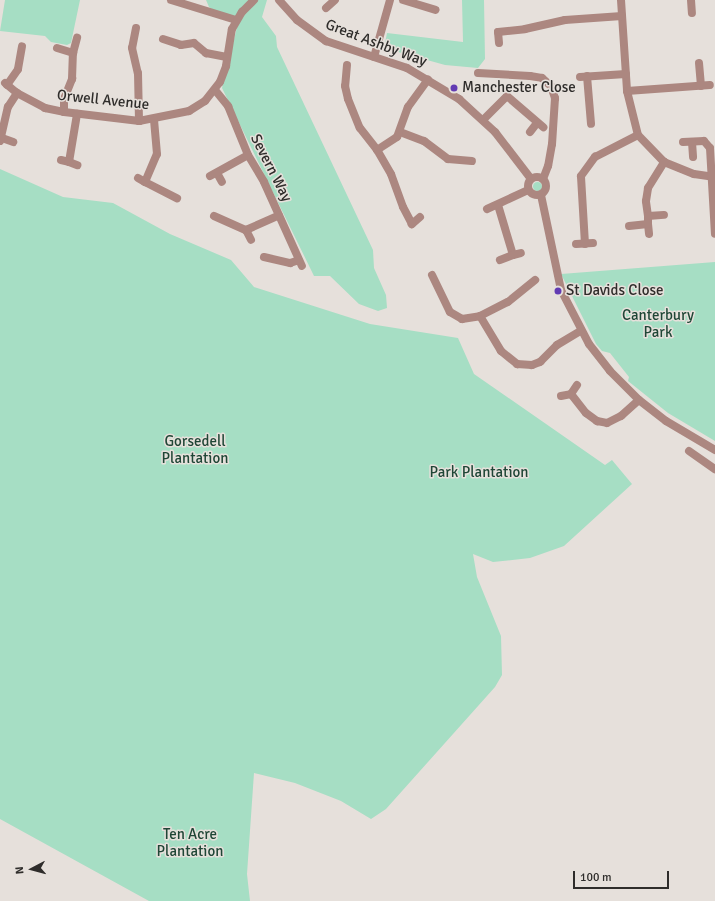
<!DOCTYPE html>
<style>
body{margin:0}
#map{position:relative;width:715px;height:901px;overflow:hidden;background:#e6e0db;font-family:Signika,sans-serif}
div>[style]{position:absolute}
.green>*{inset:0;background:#a6dec4}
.round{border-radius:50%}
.minor>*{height:8px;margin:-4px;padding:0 4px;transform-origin:4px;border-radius:4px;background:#ac8780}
.minor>.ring{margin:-4px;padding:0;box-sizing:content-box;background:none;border:8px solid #ac8780;border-radius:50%}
.dots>*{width:11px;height:11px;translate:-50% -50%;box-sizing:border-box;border:2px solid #e6e0db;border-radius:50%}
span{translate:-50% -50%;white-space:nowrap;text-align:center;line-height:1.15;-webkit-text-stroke:3px #e6e0db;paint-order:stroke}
.street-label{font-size:15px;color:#2f2d2b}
.poi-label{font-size:15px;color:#2f2d2b}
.left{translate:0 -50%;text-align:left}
.park-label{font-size:15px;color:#1f4636}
.north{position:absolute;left:12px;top:849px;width:40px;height:40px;-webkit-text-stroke:3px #e6e0db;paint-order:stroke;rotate:264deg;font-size:11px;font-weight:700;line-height:16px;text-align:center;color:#2f2d2b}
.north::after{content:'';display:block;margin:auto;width:14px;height:18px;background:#2f2d2b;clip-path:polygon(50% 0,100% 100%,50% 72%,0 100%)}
.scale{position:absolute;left:573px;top:871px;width:96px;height:18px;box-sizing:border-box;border:2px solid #2f2d2b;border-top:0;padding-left:5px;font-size:12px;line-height:14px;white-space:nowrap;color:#2f2d2b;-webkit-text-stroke:3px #e6e0db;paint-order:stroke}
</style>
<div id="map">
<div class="green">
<div style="clip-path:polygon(5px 0,80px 0,71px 43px,67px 45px,51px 42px,45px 36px,0 31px)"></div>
<div style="clip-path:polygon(206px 0,267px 0,262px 17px,276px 36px,277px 47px,373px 250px,374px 268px,386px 295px,387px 308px,378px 311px,359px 304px,330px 276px,314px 276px,222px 88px,238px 23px,225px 19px,209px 7px)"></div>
<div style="clip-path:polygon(462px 0,484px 0,485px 59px,478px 68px,445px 65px,384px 48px,387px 33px,463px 42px)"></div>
<div style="clip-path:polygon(0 169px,63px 197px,113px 203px,170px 234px,231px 260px,254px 287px,370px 324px,458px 338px,474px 374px,605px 465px,612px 460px,632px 484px,564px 546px,530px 558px,493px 562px,473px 554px,477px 577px,501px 636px,502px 675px,495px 687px,386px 809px,371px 819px,341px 801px,295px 783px,254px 773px,247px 874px,250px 901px,149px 901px,0 819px)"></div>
<div class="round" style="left:532.5px;top:181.5px;width:9px;height:9px"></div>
<div style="clip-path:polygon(715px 262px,715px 441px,668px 413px,628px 381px,629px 377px,610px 353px,602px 351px,596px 344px,561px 274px)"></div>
</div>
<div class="minor">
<div style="left:171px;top:0;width:68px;rotate:17.1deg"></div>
<div style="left:279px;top:0;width:27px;rotate:48deg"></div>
<div style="left:297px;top:20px;width:36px;rotate:36deg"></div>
<div style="left:326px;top:41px;width:85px;rotate:18.4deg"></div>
<div style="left:407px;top:68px;width:61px;rotate:30.8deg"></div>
<div style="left:459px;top:99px;width:49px;rotate:42.5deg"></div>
<div style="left:495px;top:132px;width:59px;rotate:52.5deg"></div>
<div style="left:403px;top:0;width:34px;rotate:17deg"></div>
<div style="left:621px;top:0;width:91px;rotate:86.2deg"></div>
<div style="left:627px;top:91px;width:45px;rotate:76deg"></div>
<div style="left:638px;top:135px;width:37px;rotate:46deg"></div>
<div style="left:664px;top:162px;width:32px;rotate:22deg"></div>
<div style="left:694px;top:174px;width:21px;rotate:8deg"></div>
<div style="left:691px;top:0;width:13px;rotate:86deg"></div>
<div style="left:326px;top:8px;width:12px;rotate:-42deg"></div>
<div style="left:136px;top:28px;width:20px;rotate:101deg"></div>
<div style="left:132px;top:48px;width:26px;rotate:77deg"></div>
<div style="left:138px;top:73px;width:48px;rotate:88.8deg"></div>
<div style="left:163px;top:39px;width:19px;rotate:18deg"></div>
<div style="left:181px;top:45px;width:13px;rotate:-9deg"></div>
<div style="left:194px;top:43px;width:16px;rotate:40deg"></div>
<div style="left:206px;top:53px;width:21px;rotate:11deg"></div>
<div style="left:499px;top:43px;width:11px;rotate:-95deg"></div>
<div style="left:498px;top:32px;width:27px;rotate:-6deg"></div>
<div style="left:525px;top:29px;width:41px;rotate:-12.7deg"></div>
<div style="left:565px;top:20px;width:57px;rotate:-4deg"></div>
<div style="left:57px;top:48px;width:17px;rotate:17deg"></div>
<div style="left:374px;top:57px;width:59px;rotate:-74.3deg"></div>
<div style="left:699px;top:63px;width:23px;rotate:85deg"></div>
<div style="left:347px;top:65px;width:21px;rotate:95deg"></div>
<div style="left:345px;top:86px;width:13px;rotate:77deg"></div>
<div style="left:348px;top:99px;width:31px;rotate:68deg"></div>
<div style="left:360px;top:128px;width:28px;rotate:52deg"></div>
<div style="left:478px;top:73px;width:52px;rotate:3.3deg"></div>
<div style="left:530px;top:76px;width:12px;rotate:9deg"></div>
<div style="left:542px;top:78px;width:12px;rotate:42deg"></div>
<div style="left:551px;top:86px;width:13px;rotate:72deg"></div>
<div style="left:555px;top:98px;width:46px;rotate:93.7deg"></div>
<div style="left:552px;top:144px;width:22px;rotate:100deg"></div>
<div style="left:548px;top:166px;width:14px;rotate:111deg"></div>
<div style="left:587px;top:76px;width:48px;rotate:85.2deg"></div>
<div style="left:580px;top:77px;width:46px;rotate:-3.7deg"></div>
<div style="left:5px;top:83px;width:16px;rotate:40deg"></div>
<div style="left:17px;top:93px;width:32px;rotate:28deg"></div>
<div style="left:45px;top:108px;width:19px;rotate:12deg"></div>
<div style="left:64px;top:112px;width:76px;rotate:6.8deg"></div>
<div style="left:139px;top:121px;width:51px;rotate:-11.3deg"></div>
<div style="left:189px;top:111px;width:19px;rotate:-32deg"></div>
<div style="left:205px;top:101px;width:24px;rotate:-52deg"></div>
<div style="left:220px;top:82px;width:17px;rotate:-69deg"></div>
<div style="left:226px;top:66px;width:37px;rotate:-81deg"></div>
<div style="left:232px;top:29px;width:20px;rotate:-60deg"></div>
<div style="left:242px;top:12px;width:17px;rotate:-45deg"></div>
<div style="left:7px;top:85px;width:19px;rotate:-55deg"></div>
<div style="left:18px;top:69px;width:23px;rotate:-80deg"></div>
<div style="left:215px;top:90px;width:21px;rotate:51deg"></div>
<div style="left:228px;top:106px;width:53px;rotate:67.8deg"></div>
<div style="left:248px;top:155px;width:31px;rotate:59deg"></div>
<div style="left:264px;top:182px;width:92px;rotate:65.7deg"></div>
<div style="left:627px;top:91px;width:83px;rotate:-4.1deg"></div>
<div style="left:64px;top:112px;width:13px;rotate:-90deg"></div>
<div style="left:64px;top:99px;width:22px;rotate:-68deg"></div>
<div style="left:72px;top:79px;width:26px;rotate:-88deg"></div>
<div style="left:73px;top:53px;width:16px;rotate:-75deg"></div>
<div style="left:483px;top:120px;width:34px;rotate:-45deg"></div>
<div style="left:507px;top:96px;width:48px;rotate:40.7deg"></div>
<div style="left:400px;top:132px;width:26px;rotate:21deg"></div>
<div style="left:424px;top:141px;width:30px;rotate:37deg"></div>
<div style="left:448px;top:159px;width:24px;rotate:5deg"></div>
<div style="left:530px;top:132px;width:11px;rotate:-52deg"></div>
<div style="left:2px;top:138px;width:12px;rotate:20deg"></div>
<div style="left:0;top:141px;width:35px;rotate:-77deg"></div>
<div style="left:8px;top:107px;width:17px;rotate:-57deg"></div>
<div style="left:683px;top:142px;width:21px;rotate:-3deg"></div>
<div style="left:704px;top:141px;width:9px;rotate:49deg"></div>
<div style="left:710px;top:148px;width:86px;rotate:86.7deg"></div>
<div style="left:692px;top:142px;width:15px;rotate:86deg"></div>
<div style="left:61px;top:160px;width:8px;rotate:14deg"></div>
<div style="left:69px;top:162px;width:49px;rotate:-80.5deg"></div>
<div style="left:69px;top:162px;width:9px;rotate:21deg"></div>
<div style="left:217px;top:173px;width:10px;rotate:61deg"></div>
<div style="left:210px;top:176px;width:43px;rotate:-28.9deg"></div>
<div class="ring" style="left:528px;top:177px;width:10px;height:10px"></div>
<div style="left:138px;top:178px;width:8px;rotate:30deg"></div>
<div style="left:145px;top:182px;width:30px;rotate:-67deg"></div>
<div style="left:157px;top:154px;width:34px;rotate:-95deg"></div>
<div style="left:145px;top:182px;width:36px;rotate:27deg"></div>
<div style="left:541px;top:195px;width:97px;rotate:78.1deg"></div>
<div style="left:561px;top:290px;width:61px;rotate:62.6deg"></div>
<div style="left:589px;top:344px;width:34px;rotate:52deg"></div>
<div style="left:610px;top:371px;width:41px;rotate:45deg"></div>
<div style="left:639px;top:400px;width:34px;rotate:38deg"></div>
<div style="left:666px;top:421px;width:57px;rotate:30.6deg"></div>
<div style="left:498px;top:205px;width:52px;rotate:73.3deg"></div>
<div style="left:513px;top:255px;width:14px;rotate:159deg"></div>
<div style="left:487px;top:209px;width:45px;rotate:-24.9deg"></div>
<div style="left:214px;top:216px;width:35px;rotate:24deg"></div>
<div style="left:246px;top:230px;width:36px;rotate:-24deg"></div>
<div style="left:648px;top:216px;width:15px;rotate:-98deg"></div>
<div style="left:646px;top:201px;width:13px;rotate:-81deg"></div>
<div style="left:648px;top:188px;width:31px;rotate:-58deg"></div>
<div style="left:420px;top:217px;width:11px;rotate:139deg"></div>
<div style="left:412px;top:224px;width:19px;rotate:-118deg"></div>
<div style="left:403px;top:207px;width:35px;rotate:-110deg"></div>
<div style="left:391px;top:174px;width:28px;rotate:-120deg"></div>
<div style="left:377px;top:150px;width:24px;rotate:-33deg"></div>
<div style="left:397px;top:137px;width:32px;rotate:-70deg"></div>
<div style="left:408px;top:107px;width:34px;rotate:-54deg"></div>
<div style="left:648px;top:224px;width:10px;rotate:84deg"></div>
<div style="left:629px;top:226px;width:19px;rotate:-6deg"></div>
<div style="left:648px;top:224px;width:8px;rotate:-90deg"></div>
<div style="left:648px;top:216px;width:16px;rotate:-4deg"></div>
<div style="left:246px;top:230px;width:11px;rotate:63deg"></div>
<div style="left:576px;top:244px;width:17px;rotate:-3deg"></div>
<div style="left:585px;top:244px;width:68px;rotate:-93.4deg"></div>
<div style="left:581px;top:176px;width:24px;rotate:-54deg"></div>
<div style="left:595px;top:157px;width:48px;rotate:-27.1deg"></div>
<div style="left:513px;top:255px;width:8px;rotate:-14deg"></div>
<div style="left:264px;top:257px;width:27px;rotate:13deg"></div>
<div style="left:290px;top:263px;width:9px;rotate:-18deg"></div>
<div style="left:432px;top:275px;width:41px;rotate:64.1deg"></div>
<div style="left:450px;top:312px;width:14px;rotate:30deg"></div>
<div style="left:462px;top:319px;width:18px;rotate:-9deg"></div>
<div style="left:480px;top:316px;width:41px;rotate:59deg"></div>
<div style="left:501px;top:351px;width:21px;rotate:39deg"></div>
<div style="left:517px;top:364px;width:15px;rotate:4deg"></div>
<div style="left:532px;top:365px;width:9px;rotate:-21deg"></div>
<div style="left:540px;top:362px;width:24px;rotate:-45deg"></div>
<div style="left:557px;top:345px;width:27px;rotate:-31deg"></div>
<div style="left:480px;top:316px;width:31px;rotate:-27deg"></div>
<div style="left:508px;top:302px;width:35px;rotate:-39deg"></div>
<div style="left:577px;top:385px;width:11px;rotate:124deg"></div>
<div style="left:571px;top:394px;width:24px;rotate:52deg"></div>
<div style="left:586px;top:413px;width:14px;rotate:36deg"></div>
<div style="left:597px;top:421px;width:10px;rotate:11deg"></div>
<div style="left:607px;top:423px;width:16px;rotate:-27deg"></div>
<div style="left:621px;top:416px;width:24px;rotate:-42deg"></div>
<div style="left:561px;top:396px;width:10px;rotate:-11deg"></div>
<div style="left:689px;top:451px;width:32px;rotate:35deg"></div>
</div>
<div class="dots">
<div style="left:454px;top:88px;background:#623bb3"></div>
<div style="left:558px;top:291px;background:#623bb3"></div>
</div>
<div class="street-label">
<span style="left:376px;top:43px;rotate:21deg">Great Ashby Way</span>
<span style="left:103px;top:100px;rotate:6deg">Orwell Avenue</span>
<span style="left:271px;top:168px;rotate:63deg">Severn Way</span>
</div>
<div class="poi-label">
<span class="left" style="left:462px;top:88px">Manchester Close</span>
<span class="left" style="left:566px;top:291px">St Davids Close</span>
</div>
<div class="park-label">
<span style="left:658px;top:324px">Canterbury<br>Park</span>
<span style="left:195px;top:450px">Gorsedell<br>Plantation</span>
<span style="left:479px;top:473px">Park Plantation</span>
<span style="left:190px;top:843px">Ten Acre<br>Plantation</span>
</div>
<div class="north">N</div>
<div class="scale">100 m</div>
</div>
